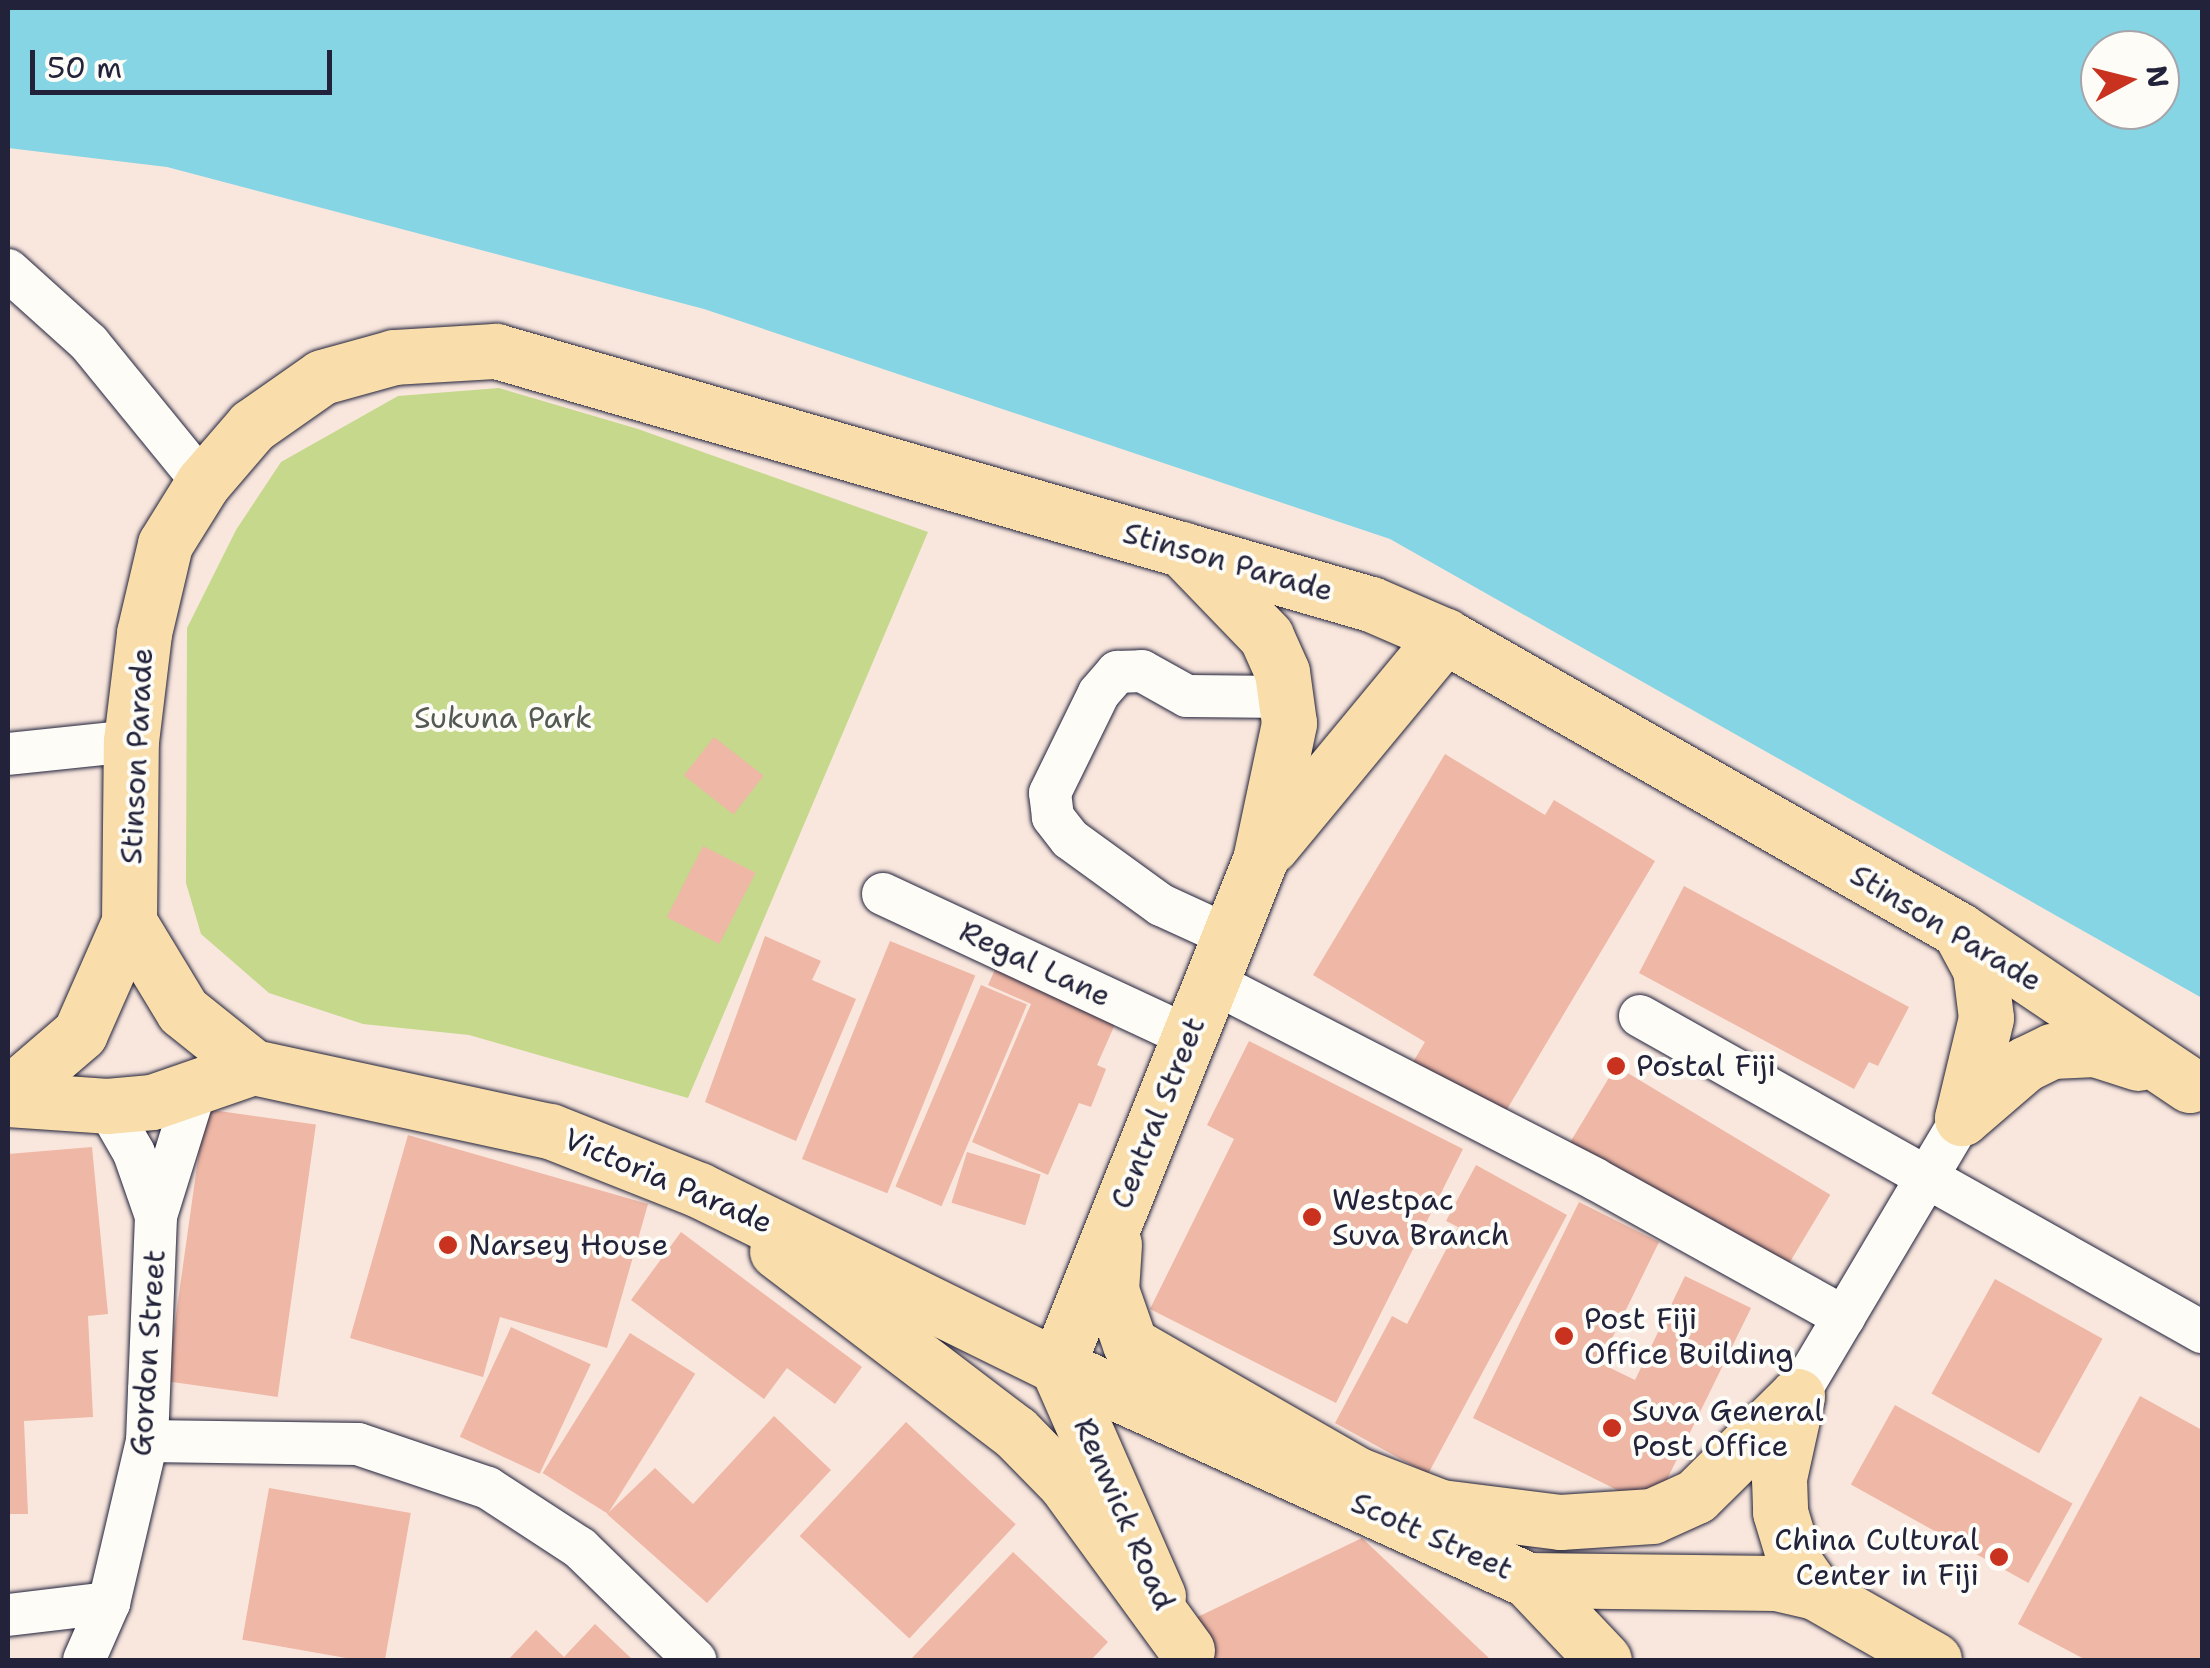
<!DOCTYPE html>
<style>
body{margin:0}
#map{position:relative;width:2210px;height:1668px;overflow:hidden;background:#f9e7de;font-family:"Shantell Sans",sans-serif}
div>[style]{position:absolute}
.green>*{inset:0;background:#c5d88c}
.water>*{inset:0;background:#86d5e4}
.building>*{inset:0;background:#efb7a5;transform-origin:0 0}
.roads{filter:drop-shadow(0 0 2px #22223b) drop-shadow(0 0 2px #22223b)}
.minor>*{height:42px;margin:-21px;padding:0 21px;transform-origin:21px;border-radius:21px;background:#fdfcf7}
.major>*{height:55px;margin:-27.5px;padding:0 27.5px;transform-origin:27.5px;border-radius:27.5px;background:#f9deab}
.highway>*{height:55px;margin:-27.5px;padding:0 27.5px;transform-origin:27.5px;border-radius:27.5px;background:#f9deab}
.dots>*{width:28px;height:28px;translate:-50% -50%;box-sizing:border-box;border:5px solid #fdfcf7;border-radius:50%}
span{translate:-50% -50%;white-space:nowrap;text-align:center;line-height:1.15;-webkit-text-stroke:8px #fdfcf7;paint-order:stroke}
.street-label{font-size:30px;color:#22223b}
.park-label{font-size:30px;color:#535953}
.poi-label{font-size:30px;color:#22223b}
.left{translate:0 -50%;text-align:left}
.right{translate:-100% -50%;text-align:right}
.frame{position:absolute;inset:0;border:10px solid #22223b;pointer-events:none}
.north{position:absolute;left:2080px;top:30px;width:100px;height:100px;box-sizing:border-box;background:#fdfcf7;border:2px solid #a5a5ac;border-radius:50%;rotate:83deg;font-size:28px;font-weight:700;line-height:40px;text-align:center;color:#22223b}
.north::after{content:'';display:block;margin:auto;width:35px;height:45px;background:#c8321e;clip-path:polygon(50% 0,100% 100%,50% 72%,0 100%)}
.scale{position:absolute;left:30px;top:50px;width:302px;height:45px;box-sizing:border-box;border:5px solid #22223b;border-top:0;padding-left:12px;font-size:30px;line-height:35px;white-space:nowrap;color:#22223b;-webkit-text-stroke:8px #fdfcf7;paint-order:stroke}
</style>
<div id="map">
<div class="green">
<div style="clip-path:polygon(499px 388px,638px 429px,928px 532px,688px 1098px,469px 1035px,363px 1024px,269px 993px,201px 934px,186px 883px,187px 628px,236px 530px,281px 462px,398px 396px)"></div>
</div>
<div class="water">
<div style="clip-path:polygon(evenodd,8px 8px,2202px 8px,2202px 998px,1390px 539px,704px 309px,167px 167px,8px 148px,8px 8px,2100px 50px,2160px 50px,2160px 110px,2100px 110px,2100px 50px)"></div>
</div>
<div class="building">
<div style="left:714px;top:737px;width:63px;height:49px;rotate:38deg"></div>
<div style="clip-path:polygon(1445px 754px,1545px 815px,1554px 800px,1655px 861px,1503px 1116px,1413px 1062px,1425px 1042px,1313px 975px)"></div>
<div style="left:703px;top:846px;width:59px;height:80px;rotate:27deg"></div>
<div style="clip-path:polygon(1684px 886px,1909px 1007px,1878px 1066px,1869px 1062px,1854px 1089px,1639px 973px)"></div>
<div style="clip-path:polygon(765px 936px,821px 961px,812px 980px,856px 999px,796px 1141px,705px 1102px)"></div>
<div style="left:890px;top:941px;width:92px;height:235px;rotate:22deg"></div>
<div style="clip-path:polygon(999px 961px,1120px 1013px,1097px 1065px,1106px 1069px,1091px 1107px,1079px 1103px,1048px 1175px,972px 1142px,1031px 1004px,988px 985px)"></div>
<div style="left:981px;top:985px;width:50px;height:219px;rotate:23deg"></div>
<div style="clip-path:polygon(1249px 1041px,1463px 1149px,1336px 1403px,1150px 1309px,1234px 1139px,1207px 1125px)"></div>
<div style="left:1616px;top:1066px;width:250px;height:91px;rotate:31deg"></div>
<div style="left:205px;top:1109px;width:112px;height:275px;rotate:8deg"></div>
<div style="clip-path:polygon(408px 1135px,648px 1204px,607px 1348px,500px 1317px,483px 1377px,350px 1338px)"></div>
<div style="clip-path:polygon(92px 1147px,108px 1314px,88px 1316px,93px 1417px,24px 1421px,28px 1514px,8px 1514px,8px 1154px)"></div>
<div style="left:967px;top:1152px;width:77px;height:53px;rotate:17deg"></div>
<div style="clip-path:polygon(1476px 1165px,1567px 1215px,1428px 1474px,1335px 1423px,1392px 1316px,1407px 1324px,1458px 1227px,1446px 1221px)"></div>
<div style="clip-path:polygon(1579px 1202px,1659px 1242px,1600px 1363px,1635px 1380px,1685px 1276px,1751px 1308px,1653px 1508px,1473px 1418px)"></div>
<div style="clip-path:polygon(681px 1232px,862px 1367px,835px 1404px,787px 1368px,764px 1399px,631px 1300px)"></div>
<div style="left:1995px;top:1279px;width:123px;height:131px;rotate:29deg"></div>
<div style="left:511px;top:1327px;width:88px;height:121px;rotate:25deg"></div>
<div style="left:630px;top:1333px;width:77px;height:165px;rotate:32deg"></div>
<div style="clip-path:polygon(2140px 1396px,2202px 1430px,2202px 1660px,2086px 1660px,2018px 1624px)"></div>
<div style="left:1895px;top:1405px;width:203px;height:91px;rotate:29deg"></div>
<div style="clip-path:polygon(774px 1416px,831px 1470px,707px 1603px,607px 1514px,655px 1468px,693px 1504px)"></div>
<div style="left:906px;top:1422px;width:150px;height:156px;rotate:43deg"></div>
<div style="left:269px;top:1488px;width:144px;height:154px;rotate:10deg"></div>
<div style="clip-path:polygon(1362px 1538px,1491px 1660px,1207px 1660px,1185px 1623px)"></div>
<div style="clip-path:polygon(1013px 1552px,1108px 1642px,1091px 1660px,910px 1660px)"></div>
<div style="clip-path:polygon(595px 1624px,633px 1660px,508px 1660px,536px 1630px,564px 1657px)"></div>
</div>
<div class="roads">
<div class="minor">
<div style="left:8px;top:270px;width:109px;rotate:42deg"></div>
<div style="left:89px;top:343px;width:181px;rotate:50.8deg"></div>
<div style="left:8px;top:754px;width:124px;rotate:-6deg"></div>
<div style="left:883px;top:894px;width:334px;rotate:25deg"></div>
<div style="left:1231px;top:937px;width:77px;rotate:-155.4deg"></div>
<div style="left:1161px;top:905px;width:112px;rotate:-144deg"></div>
<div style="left:1070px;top:839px;width:28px;rotate:-128deg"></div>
<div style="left:1053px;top:817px;width:24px;rotate:-97deg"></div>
<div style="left:1050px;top:793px;width:111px;rotate:-63.9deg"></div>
<div style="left:1099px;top:693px;width:28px;rotate:-49deg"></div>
<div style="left:1117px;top:672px;width:25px;rotate:-2deg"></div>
<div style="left:1142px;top:671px;width:51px;rotate:29.1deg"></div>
<div style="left:1187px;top:696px;width:101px;rotate:0.6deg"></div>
<div style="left:1214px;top:983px;width:428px;rotate:27.2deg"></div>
<div style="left:1595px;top:1179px;width:285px;rotate:29deg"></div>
<div style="left:1640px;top:1016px;width:645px;rotate:29.35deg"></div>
<div style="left:107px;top:1106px;width:54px;rotate:60.1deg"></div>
<div style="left:134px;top:1153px;width:67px;rotate:70.8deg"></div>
<div style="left:1797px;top:1396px;width:323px;rotate:-59.3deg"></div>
<div style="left:147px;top:1441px;width:211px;rotate:0.8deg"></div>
<div style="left:358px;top:1444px;width:137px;rotate:18.7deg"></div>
<div style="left:488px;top:1488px;width:110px;rotate:33.1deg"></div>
<div style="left:580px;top:1548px;width:161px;rotate:44.2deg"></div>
<div style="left:8px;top:1615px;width:102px;rotate:-6.8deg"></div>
<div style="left:84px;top:1660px;width:62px;rotate:-66.3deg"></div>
<div style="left:109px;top:1603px;width:166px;rotate:-76.8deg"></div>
<div style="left:147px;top:1441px;width:225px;rotate:-87.7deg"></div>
<div style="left:156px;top:1216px;width:131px;rotate:-72.7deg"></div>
</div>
<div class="major">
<div style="left:1271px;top:846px;width:273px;rotate:-50.4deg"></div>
<div style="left:1114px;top:1244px;width:46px;rotate:93.7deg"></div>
<div style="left:1111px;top:1290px;width:57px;rotate:70.6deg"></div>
<div style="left:1130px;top:1344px;width:263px;rotate:29.9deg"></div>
<div style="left:1358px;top:1475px;width:89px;rotate:21.1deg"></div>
<div style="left:1441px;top:1507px;width:120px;rotate:7.2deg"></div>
<div style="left:1560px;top:1522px;width:92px;rotate:-3.7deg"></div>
<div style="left:1652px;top:1516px;width:48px;rotate:-24.4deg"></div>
<div style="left:1696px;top:1496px;width:142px;rotate:-44.7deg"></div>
<div style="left:1528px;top:1580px;width:110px;rotate:46.5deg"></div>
<div style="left:1158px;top:1596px;width:251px;rotate:-113.7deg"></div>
<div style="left:1057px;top:1366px;width:545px;rotate:-68.14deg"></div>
<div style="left:1260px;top:860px;width:140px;rotate:-78deg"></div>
<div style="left:1289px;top:723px;width:51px;rotate:-97.8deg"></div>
<div style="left:1282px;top:672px;width:39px;rotate:-114deg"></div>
<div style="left:1266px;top:636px;width:121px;rotate:-134deg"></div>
</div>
<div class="highway">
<div style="left:129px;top:922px;width:104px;rotate:58.8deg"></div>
<div style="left:183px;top:1011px;width:90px;rotate:38.7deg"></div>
<div style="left:253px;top:1067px;width:304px;rotate:12.2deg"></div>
<div style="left:550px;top:1131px;width:160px;rotate:21.6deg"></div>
<div style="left:699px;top:1190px;width:399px;rotate:26.2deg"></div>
<div style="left:1057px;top:1366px;width:517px;rotate:24.43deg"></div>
<div style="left:1528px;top:1580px;width:248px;rotate:0.7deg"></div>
<div style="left:1776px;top:1583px;width:40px;rotate:13deg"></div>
<div style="left:1815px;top:1592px;width:137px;rotate:29.7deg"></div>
<div style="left:1959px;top:930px;width:44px;rotate:61.7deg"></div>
<div style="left:1980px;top:969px;width:49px;rotate:83deg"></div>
<div style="left:1986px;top:1018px;width:103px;rotate:103.5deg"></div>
<div style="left:8px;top:1095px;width:95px;rotate:-40.7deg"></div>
<div style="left:80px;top:1033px;width:121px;rotate:-66.2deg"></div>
<div style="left:129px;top:922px;width:181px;rotate:-89.4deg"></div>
<div style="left:131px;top:741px;width:109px;rotate:-83.1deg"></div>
<div style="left:144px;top:633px;width:91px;rotate:-76.7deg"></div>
<div style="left:165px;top:544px;width:72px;rotate:-58.1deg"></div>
<div style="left:203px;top:483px;width:75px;rotate:-49.3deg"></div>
<div style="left:252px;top:426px;width:85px;rotate:-35deg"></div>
<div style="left:322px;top:377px;width:75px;rotate:-15.5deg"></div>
<div style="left:394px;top:357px;width:102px;rotate:-3.4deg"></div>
<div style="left:496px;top:351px;width:911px;rotate:16.13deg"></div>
<div style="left:1371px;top:604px;width:81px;rotate:23.4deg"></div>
<div style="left:1445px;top:636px;width:592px;rotate:29.77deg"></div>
<div style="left:1959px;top:930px;width:278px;rotate:33.9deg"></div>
<div style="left:8px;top:1099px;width:99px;rotate:4deg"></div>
<div style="left:107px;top:1106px;width:45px;rotate:-5.1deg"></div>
<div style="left:152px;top:1102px;width:107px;rotate:-19.1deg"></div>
<div style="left:1962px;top:1118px;width:83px;rotate:-40.6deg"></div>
<div style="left:2025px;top:1064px;width:30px;rotate:-26deg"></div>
<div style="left:2052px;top:1051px;width:43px;rotate:-2.7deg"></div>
<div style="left:2095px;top:1049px;width:45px;rotate:18deg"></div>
<div style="left:777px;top:1251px;width:299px;rotate:37.3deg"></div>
<div style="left:1015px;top:1432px;width:71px;rotate:45.6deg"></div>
<div style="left:1065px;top:1483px;width:207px;rotate:53.9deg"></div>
<div style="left:1797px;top:1396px;width:84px;rotate:102.4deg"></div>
<div style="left:1779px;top:1478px;width:34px;rotate:88deg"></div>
<div style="left:1780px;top:1512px;width:55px;rotate:73.2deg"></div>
<div style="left:1796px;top:1565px;width:33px;rotate:55deg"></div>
</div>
</div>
<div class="dots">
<div style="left:1616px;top:1066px;background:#c8321e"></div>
<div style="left:1312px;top:1217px;background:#c8321e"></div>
<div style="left:448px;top:1245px;background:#c8321e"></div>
<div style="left:1564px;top:1336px;background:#c8321e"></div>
<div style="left:1612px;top:1428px;background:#c8321e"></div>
<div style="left:1999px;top:1557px;background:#c8321e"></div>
</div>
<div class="street-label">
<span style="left:1228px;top:562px;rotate:16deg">Stinson Parade</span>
<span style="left:137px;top:756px;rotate:-87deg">Stinson Parade</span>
<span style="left:1946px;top:928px;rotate:31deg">Stinson Parade</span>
<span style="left:1035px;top:964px;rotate:25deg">Regal Lane</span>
<span style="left:1158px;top:1113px;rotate:-68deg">Central Street</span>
<span style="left:668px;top:1181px;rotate:23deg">Victoria Parade</span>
<span style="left:148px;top:1353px;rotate:-86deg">Gordon Street</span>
<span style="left:1124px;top:1514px;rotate:66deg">Renwick Road</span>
<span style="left:1432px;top:1536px;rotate:24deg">Scott Street</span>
</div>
<div class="park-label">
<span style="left:503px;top:718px">Sukuna Park</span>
</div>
<div class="poi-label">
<span class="left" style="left:1636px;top:1066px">Postal Fiji</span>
<span class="left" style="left:1332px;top:1217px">Westpac<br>Suva Branch</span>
<span class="left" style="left:468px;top:1245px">Narsey House</span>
<span class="left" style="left:1584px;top:1336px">Post Fiji<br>Office Building</span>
<span class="left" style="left:1632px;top:1428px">Suva General<br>Post Office</span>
<span class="right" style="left:1979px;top:1557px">China Cultural<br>Center in Fiji</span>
</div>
<div class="frame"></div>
<div class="north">N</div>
<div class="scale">50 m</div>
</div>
